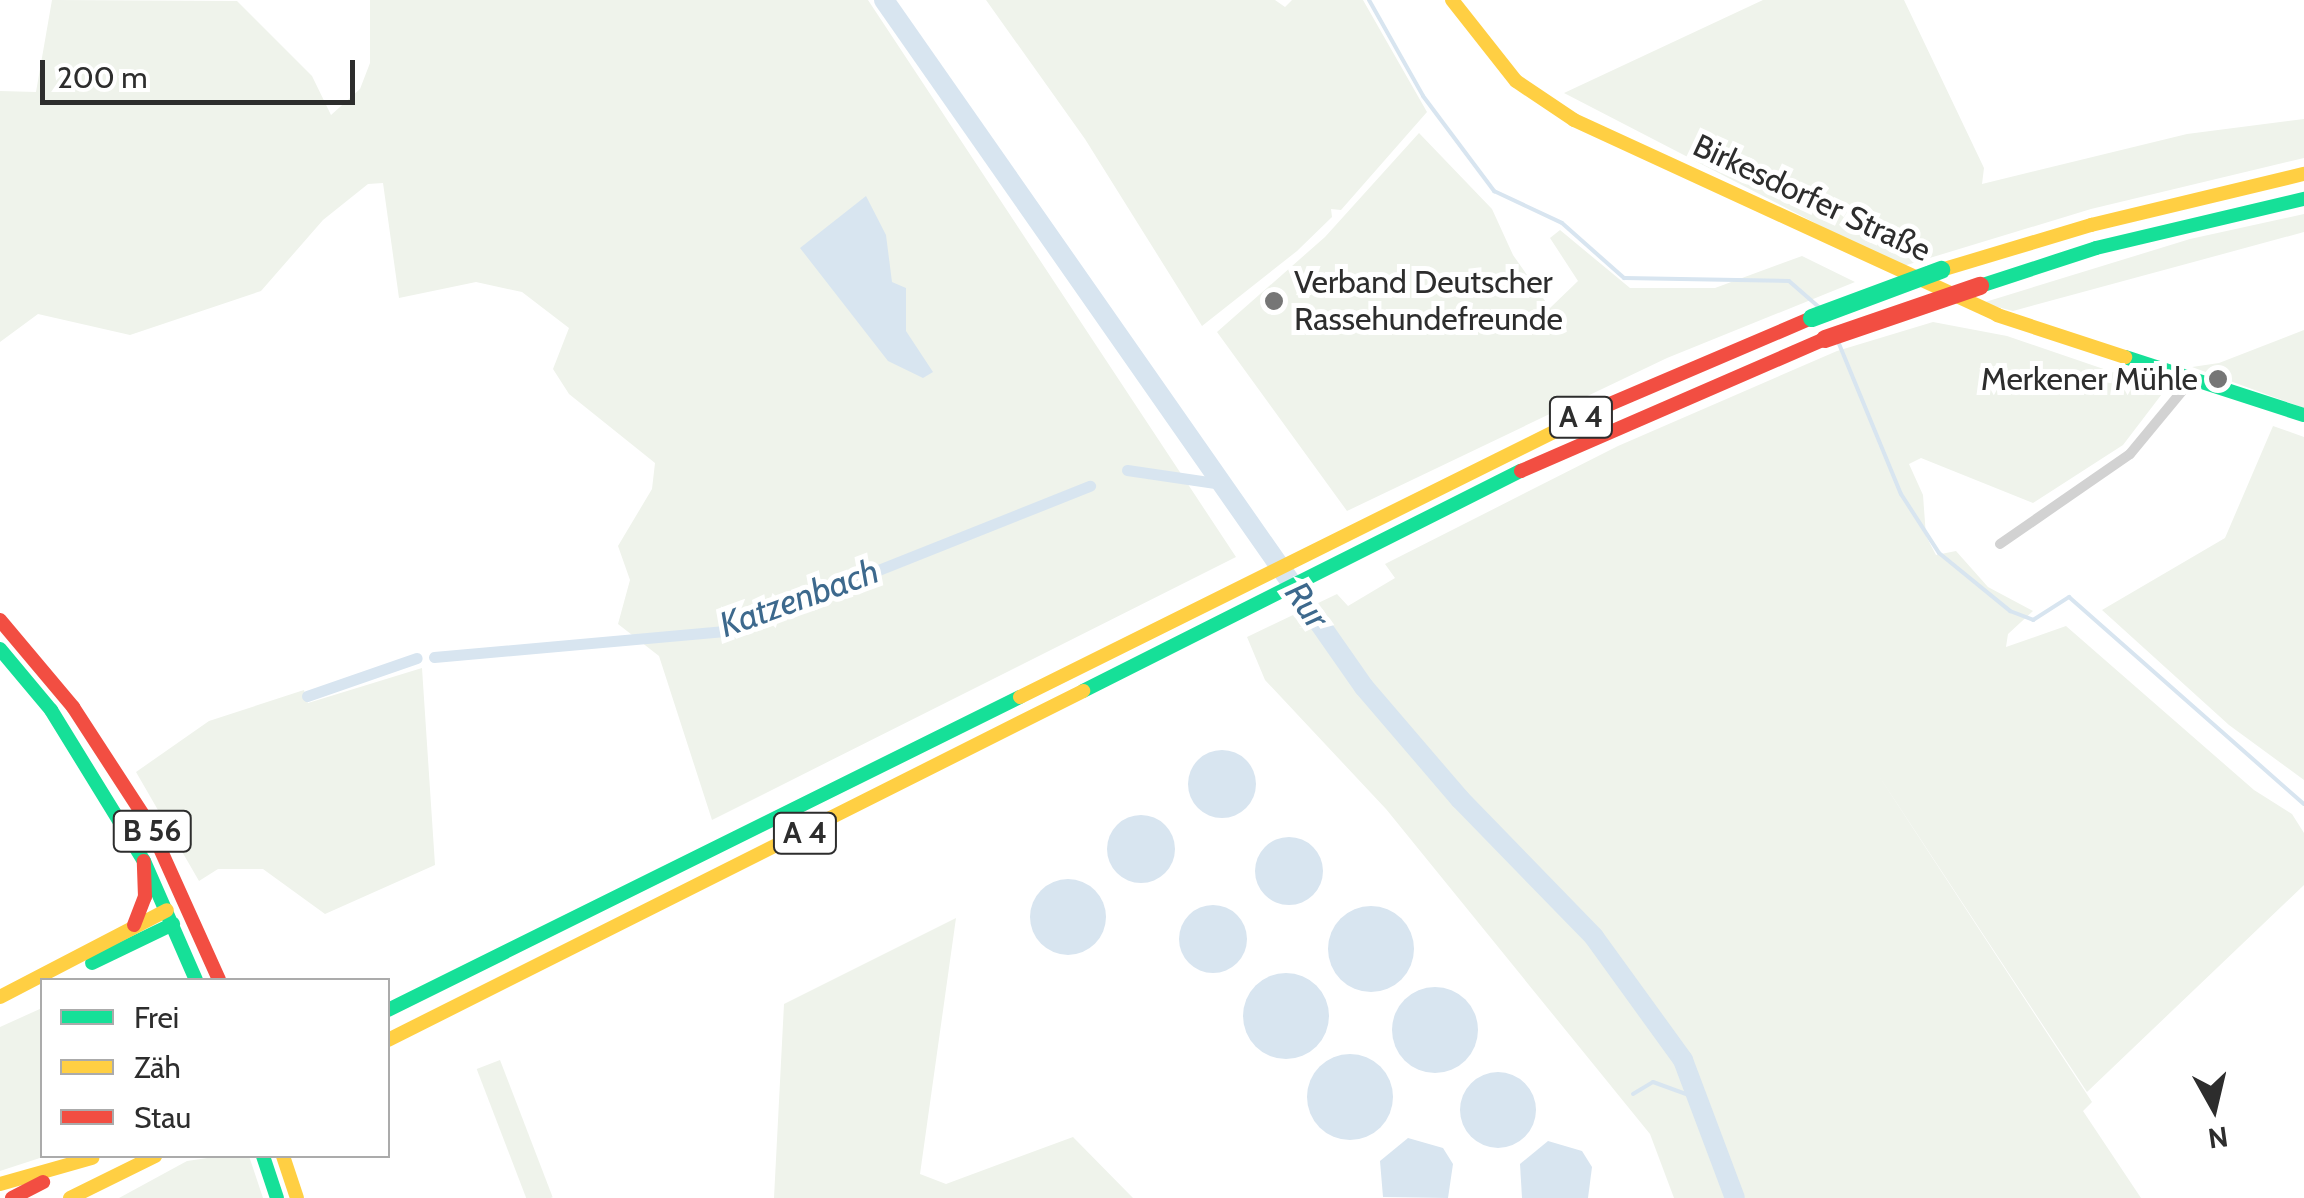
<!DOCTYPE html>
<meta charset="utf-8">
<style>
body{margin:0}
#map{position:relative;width:2304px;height:1198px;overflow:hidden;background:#fff;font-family:Cabin,sans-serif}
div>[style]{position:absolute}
.green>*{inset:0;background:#eff3eb;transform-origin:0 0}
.water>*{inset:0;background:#d8e5f0}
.round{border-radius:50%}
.stream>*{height:4px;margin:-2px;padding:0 2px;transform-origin:2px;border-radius:2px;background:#d8e5f0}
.canal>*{height:11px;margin:-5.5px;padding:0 5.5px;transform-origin:5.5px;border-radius:5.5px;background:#d8e5f0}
.river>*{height:20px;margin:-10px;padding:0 10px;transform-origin:10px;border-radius:10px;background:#d8e5f0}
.street>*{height:10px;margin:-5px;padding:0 5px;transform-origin:5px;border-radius:5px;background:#d2d2d2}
.fast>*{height:14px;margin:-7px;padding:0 7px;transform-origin:7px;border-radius:7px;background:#16e098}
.slow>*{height:14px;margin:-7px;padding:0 7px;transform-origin:7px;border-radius:7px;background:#ffcf43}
.jam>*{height:14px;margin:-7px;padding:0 7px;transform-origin:7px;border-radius:7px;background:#f24e42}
.fast-bridge>*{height:18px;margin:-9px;padding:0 9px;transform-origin:9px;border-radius:9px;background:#16e098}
.jam-bridge>*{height:18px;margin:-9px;padding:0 9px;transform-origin:9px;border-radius:9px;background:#f24e42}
.dots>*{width:28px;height:28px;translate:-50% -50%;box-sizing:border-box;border:5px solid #fff;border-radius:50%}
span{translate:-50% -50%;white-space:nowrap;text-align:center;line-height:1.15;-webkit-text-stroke:10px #fff;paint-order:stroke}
.shield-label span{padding:2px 8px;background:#fff;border:2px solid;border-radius:8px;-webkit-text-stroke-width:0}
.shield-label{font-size:30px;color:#2d2d2d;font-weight:700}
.street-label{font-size:32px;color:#2d2d2d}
.poi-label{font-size:32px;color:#2d2d2d}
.left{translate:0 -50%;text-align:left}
.right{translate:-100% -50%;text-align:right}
.water-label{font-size:35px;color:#3d698d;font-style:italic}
.legend{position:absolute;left:40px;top:978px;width:350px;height:180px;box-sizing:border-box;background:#fff;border:2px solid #ababab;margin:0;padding:12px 18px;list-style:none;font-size:30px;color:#2d2d2d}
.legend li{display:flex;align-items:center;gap:20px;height:50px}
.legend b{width:50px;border:2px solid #ababab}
.north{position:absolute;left:2164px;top:1058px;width:100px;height:100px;-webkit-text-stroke:8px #fff;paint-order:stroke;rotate:172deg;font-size:28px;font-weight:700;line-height:40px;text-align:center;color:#2d2d2d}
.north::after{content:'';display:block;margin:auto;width:35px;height:45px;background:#2d2d2d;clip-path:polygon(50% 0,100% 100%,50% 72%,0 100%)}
.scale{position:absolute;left:40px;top:60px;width:315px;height:45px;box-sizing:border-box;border:5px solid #2d2d2d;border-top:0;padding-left:12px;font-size:30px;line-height:35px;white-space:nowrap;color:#2d2d2d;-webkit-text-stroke:8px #fff;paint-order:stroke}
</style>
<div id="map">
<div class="green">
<div style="clip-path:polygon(52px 0,237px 1px,312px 76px,331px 115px,360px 89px,370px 63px,370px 0,868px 0,1236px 557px,712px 820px,659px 656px,618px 624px,630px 580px,618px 546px,652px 489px,655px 463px,569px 394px,553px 369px,569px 328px,522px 292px,476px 282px,399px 298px,383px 183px,368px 184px,323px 220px,261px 291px,130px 335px,38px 314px,0 342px,0 91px,36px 92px)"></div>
<div style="clip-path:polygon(986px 0,1275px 0,1285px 7px,1292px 0,1363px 0,1427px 112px,1341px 210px,1331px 209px,1332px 217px,1297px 251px,1202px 326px,1085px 139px)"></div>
<div style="clip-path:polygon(1763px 0,1904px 0,1984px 168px,1982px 184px,2187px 134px,2304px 119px,2304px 158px,2091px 209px,1900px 267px,1564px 93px)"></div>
<div style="clip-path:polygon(1419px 133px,1492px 209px,1513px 255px,1550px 308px,1578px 281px,1550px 238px,1560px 230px,1630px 288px,1715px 288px,1802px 256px,1855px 282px,1667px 358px,1347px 511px,1217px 332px,1325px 237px)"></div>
<div style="clip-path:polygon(2304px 214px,2304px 232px,2013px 311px,1982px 303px,2190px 239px)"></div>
<div style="clip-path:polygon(1933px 322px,2007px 336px,2165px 390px,2123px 445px,2033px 503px,1921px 458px,1909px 464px,1923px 495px,1926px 536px,1936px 555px,1956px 551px,1988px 587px,2033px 611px,2008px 634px,2006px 647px,2066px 626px,2254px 790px,2292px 814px,2304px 833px,2304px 885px,2087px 1092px,1873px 767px,2092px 1102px,2083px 1111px,2141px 1198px,1674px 1198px,1650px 1134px,1386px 809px,1265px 680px,1247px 637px,1337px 594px,1348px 606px,1395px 578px,1385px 564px,1618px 446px,1837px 351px)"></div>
<div style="clip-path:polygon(2304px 330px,2304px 408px,2192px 367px,2219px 363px)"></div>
<div style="clip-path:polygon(2273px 426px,2304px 437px,2304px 780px,2229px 725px,2102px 610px,2225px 538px)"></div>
<div style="clip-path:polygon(422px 668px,435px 865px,325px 914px,263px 869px,218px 869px,199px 881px,136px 772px,209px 721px,304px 690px,308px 703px)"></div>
<div style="clip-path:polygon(956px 918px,920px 1174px,946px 1184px,1073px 1137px,1133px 1198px,774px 1198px,784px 1004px)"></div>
<div style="clip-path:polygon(42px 1008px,46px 1156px,0 1171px,0 1027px)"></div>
<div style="left:500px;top:1060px;width:147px;height:25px;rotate:69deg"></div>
<div style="clip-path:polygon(221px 1156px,249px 1156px,263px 1198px,119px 1198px,187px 1161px)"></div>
</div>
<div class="water">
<div style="clip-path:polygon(866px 196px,886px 235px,892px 282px,906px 288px,906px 331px,933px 372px,923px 378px,888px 361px,800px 248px)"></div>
<div class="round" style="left:1188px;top:750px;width:68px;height:68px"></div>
<div class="round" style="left:1107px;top:815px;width:68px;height:68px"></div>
<div class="round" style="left:1255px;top:837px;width:68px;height:68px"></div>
<div class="round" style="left:1030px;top:879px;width:76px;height:76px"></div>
<div class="round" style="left:1179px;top:905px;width:68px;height:68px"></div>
<div class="round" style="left:1328px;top:906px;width:86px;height:86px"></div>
<div class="round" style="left:1243px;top:973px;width:86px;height:86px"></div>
<div class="round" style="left:1392px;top:987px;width:86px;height:86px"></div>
<div class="round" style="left:1307px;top:1054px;width:86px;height:86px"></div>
<div class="round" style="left:1460px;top:1072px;width:76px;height:76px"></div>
<div style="clip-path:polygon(1408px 1138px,1443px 1148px,1453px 1164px,1448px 1198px,1383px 1197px,1380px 1161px)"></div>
<div style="clip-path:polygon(1548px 1141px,1582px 1151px,1592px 1167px,1588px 1198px,1522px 1198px,1520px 1164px)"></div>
</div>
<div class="stream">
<div style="left:1369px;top:0;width:110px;rotate:60.6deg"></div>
<div style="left:1423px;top:96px;width:119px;rotate:53.2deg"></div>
<div style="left:1494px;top:191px;width:75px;rotate:25.2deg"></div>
<div style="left:1562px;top:223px;width:83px;rotate:41.6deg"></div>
<div style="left:1624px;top:278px;width:165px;rotate:1deg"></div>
<div style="left:1789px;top:281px;width:43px;rotate:41.2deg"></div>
<div style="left:1837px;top:339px;width:168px;rotate:67.6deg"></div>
<div style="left:1901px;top:494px;width:70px;rotate:57.2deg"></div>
<div style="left:1939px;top:553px;width:92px;rotate:39.2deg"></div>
<div style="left:2010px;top:611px;width:25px;rotate:21deg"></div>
<div style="left:2033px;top:620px;width:43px;rotate:-32.6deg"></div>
<div style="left:2069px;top:597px;width:313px;rotate:41.4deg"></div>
<div style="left:1633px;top:1094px;width:23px;rotate:-31deg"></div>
<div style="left:1653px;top:1082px;width:50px;rotate:19.9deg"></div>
</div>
<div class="canal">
<div style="left:1127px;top:470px;width:96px;rotate:8.4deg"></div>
<div style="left:434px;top:657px;width:292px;rotate:-5.1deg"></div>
<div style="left:725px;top:631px;width:393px;rotate:-21.7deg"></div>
<div style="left:307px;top:696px;width:116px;rotate:-19.1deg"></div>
</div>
<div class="river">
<div style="left:884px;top:0;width:838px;rotate:55.06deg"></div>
<div style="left:1364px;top:687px;width:148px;rotate:49.4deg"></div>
<div style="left:1460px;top:799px;width:192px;rotate:45.8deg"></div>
<div style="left:1594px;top:937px;width:152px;rotate:54.1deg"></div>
<div style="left:1683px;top:1060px;width:147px;rotate:69.4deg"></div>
</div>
<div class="street">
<div style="left:2000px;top:544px;width:158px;rotate:-34.7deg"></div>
<div style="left:2130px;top:454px;width:97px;rotate:-50.4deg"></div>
</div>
<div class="fast">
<div style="left:1980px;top:286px;width:122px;rotate:-18.1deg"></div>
<div style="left:2096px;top:248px;width:214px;rotate:-13.3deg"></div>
<div style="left:2125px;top:357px;width:188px;rotate:18deg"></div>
<div style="left:0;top:649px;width:80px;rotate:50.1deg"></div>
<div style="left:51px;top:710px;width:177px;rotate:58.4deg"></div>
<div style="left:144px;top:861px;width:130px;rotate:66.4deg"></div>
<div style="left:1083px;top:691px;width:490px;rotate:-26.7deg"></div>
<div style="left:92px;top:963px;width:90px;rotate:-25.7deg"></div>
<div style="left:388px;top:1010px;width:705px;rotate:-26.35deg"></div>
<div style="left:263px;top:1156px;width:44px;rotate:71.6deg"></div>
</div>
<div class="slow">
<div style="left:1452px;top:0;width:103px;rotate:51.7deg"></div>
<div style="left:1516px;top:81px;width:70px;rotate:33.9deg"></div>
<div style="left:1574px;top:120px;width:466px;rotate:24.7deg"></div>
<div style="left:1997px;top:315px;width:135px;rotate:18.2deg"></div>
<div style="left:1941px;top:270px;width:157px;rotate:-16.7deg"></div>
<div style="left:2091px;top:225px;width:219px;rotate:-13.5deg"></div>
<div style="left:1020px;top:697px;width:659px;rotate:-26.41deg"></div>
<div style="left:0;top:997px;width:188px;rotate:-27.5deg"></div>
<div style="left:388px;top:1040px;width:778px;rotate:-26.66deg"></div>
<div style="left:283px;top:1156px;width:44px;rotate:71.6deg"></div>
<div style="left:0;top:1184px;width:96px;rotate:-15.8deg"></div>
<div style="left:70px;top:1198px;width:95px;rotate:-26.3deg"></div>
</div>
<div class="jam">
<div style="left:1610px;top:404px;width:220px;rotate:-23.1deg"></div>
<div style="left:1521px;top:471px;width:331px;rotate:-23.5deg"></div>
<div style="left:0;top:620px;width:114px;rotate:50deg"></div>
<div style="left:73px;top:707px;width:140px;rotate:57deg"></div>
<div style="left:149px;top:824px;width:171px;rotate:65.8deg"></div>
<div style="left:134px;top:925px;width:30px;rotate:-69deg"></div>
<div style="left:145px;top:897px;width:36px;rotate:-92deg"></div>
<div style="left:12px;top:1198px;width:35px;rotate:-27deg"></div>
</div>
<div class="fast-bridge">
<div style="left:1812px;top:318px;width:138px;rotate:-20.4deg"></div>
</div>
<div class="jam-bridge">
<div style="left:1825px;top:339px;width:164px;rotate:-18.9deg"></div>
</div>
<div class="dots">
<div style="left:1274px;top:301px;background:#767676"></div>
<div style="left:2218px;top:379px;background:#767676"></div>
</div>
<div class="shield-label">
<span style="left:1581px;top:417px">A 4</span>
<span style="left:152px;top:831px">B 56</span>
<span style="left:805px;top:833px">A 4</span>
</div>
<div class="street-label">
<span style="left:1812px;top:198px;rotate:25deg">Birkesdorfer Straße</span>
</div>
<div class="poi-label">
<span class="left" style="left:1294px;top:301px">Verband Deutscher<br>Rassehundefreunde</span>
<span class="right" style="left:2198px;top:379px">Merkener Mühle</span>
</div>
<div class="water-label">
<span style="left:799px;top:598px;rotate:-20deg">Katzenbach</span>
<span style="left:1307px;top:605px;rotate:55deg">Rur</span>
</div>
<ul class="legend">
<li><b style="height:12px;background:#16e098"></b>Frei</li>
<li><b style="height:12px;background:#ffcf43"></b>Zäh</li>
<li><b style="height:12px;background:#f24e42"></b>Stau</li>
</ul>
<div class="north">N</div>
<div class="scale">200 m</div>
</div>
